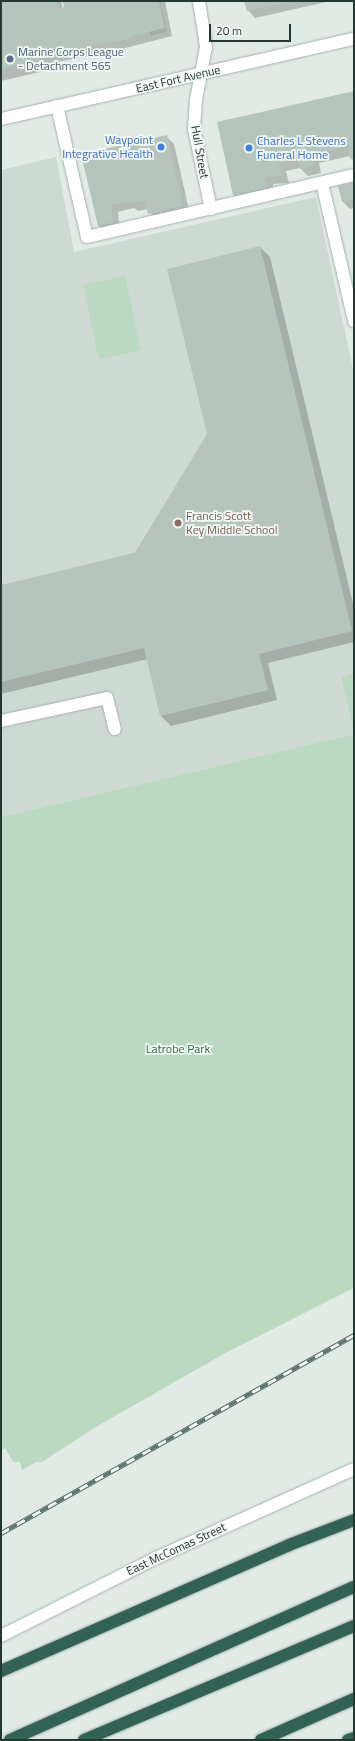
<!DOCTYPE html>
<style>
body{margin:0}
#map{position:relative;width:355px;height:1741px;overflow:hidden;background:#e1eae5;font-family:"Titillium Web",sans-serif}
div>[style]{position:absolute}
.built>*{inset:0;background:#cfd9d4}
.green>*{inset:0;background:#bbd9c1;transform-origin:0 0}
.shadow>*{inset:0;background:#0003}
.building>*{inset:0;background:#b6c4be}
.roads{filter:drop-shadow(0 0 1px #a4b1ab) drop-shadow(0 0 1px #a4b1ab)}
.lane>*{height:12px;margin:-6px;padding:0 6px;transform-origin:6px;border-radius:6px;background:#fff}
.street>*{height:12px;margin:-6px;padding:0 6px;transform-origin:6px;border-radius:6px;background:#fff}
.secondary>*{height:12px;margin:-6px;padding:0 6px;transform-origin:6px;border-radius:6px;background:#fff}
.highway>*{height:12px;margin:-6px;padding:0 6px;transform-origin:6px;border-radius:6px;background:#326255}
.rail>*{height:4.5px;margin-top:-2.25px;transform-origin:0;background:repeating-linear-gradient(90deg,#f1f7f3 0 9px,#5d746c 0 18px);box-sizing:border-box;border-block:1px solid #5d746c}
.dots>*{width:11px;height:11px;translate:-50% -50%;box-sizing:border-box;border:2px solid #f1f7f3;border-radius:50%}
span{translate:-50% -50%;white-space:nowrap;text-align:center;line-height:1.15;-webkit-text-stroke:3.5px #f1f7f3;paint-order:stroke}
.service-label{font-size:12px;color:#4e5e75}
.left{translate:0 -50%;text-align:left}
.street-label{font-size:12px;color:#233831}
.shop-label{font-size:12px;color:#366cbe}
.right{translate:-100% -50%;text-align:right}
.education-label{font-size:12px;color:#785e54}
.park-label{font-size:12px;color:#316b44}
.frame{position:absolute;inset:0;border:2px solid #233831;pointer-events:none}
.scale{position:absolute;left:209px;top:24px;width:82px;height:18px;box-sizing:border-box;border:2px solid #233831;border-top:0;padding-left:5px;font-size:12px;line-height:14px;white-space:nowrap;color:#233831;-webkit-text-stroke:3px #f1f7f3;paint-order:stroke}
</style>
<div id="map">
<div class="built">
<div style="clip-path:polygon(142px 1px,160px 1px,167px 32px,151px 36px)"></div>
<div style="clip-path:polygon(56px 157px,74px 252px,316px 197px,354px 374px,354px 673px,341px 677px,354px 734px,1px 817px,1px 170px)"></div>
</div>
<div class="green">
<div style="left:125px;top:276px;width:76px;height:43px;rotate:78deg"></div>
<div style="clip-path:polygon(354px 673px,354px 1288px,227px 1352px,94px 1428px,42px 1462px,36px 1462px,22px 1470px,20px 1462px,13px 1462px,5px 1448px,1px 1450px,1px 817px,354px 734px,341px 677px)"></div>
</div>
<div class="shadow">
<div style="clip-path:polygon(1px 1px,61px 1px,63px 9px,66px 8px,64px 1px,165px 1px,172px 36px,110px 52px,47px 64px,49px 70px,1px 81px)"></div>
<div style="clip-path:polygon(245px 1px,331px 1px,255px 18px,248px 10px)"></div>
<div style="clip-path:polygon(354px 92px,354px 161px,350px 156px,319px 163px,321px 173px,308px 176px,300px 168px,286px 171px,289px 183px,273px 184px,274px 195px,241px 203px,234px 195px,218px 123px)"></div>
<div style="clip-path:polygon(166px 136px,174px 144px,190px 214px,157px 221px,148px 209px,138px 211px,134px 208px,118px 212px,120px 230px,106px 233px,99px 226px,82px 155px)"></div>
<div style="clip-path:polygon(354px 183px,354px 208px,350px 209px,342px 201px)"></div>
<div style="clip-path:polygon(260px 247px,270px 257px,354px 608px,354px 642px,268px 663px,277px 700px,171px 726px,161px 716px,148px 659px,1px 694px,1px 586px,135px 553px,208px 434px)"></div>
</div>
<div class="building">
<div style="clip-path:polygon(1px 1px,56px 1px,58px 9px,64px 7px,63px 1px,159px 1px,165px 28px,132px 36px,133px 38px,39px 57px,39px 60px,1px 69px)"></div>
<div style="clip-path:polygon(244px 1px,288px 1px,288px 2px,247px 11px)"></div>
<div style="clip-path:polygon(354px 91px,354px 158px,350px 159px,348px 147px,312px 155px,314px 166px,300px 169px,297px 160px,279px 163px,282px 176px,265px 177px,267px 188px,233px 195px,217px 122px)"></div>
<div style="clip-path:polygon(167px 135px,183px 206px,148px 214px,145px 201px,111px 204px,113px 223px,98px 226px,81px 154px)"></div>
<div style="clip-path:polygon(354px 182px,354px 199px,342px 202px,338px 186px)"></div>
<div style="clip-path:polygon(260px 246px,352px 631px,259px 654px,268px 690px,160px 716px,144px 648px,1px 682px,1px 585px,135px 553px,207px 434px,167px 269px)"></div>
</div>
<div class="roads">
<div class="lane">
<div style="left:57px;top:106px;width:134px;rotate:77.1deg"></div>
<div style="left:87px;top:237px;width:274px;rotate:-13.1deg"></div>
<div style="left:322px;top:183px;width:142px;rotate:76.9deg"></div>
<div style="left:1px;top:721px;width:108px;rotate:-12.2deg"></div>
<div style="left:107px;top:698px;width:32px;rotate:76deg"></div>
</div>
<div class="street">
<div style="left:199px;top:1px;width:47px;rotate:81.3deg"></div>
<div style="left:206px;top:47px;width:54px;rotate:100.7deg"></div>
<div style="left:196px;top:100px;width:29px;rotate:94deg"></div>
<div style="left:194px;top:129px;width:82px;rotate:78deg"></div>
</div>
<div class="secondary">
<div style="left:1px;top:119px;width:362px;rotate:-12.8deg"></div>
<div style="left:1px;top:1636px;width:174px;rotate:-26.7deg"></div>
<div style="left:156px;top:1558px;width:217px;rotate:-24.2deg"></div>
</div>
<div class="highway">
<div style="left:1px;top:1671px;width:314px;rotate:-23.6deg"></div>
<div style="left:289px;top:1545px;width:70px;rotate:-21deg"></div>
<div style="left:10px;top:1740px;width:376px;rotate:-24deg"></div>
<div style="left:84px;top:1740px;width:293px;rotate:-22.9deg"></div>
<div style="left:261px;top:1740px;width:102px;rotate:-23.8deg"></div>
<div style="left:348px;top:1740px;width:6px;rotate:-18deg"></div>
</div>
</div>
<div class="rail">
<div style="left:1px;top:1533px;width:405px;rotate:-29.3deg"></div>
</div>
<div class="dots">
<div style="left:10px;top:59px;background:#5c6f8a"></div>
<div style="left:161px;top:147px;background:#3f7fe0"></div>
<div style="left:249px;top:148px;background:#3f7fe0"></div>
<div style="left:178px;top:523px;background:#8d6e63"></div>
</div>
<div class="service-label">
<span class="left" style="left:18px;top:59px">Marine Corps League<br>- Detachment 565</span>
</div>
<div class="street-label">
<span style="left:178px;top:79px;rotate:-13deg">East Fort Avenue</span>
<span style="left:200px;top:152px;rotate:80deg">Hull Street</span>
<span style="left:176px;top:1549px;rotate:-25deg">East McComas Street</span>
</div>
<div class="shop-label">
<span class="right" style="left:153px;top:147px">Waypoint<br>Integrative Health</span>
<span class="left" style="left:257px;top:148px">Charles L Stevens<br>Funeral Home</span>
</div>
<div class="education-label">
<span class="left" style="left:186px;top:523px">Francis Scott<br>Key Middle School</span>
</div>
<div class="park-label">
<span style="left:178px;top:1049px">Latrobe Park</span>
</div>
<div class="frame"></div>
<div class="scale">20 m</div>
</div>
